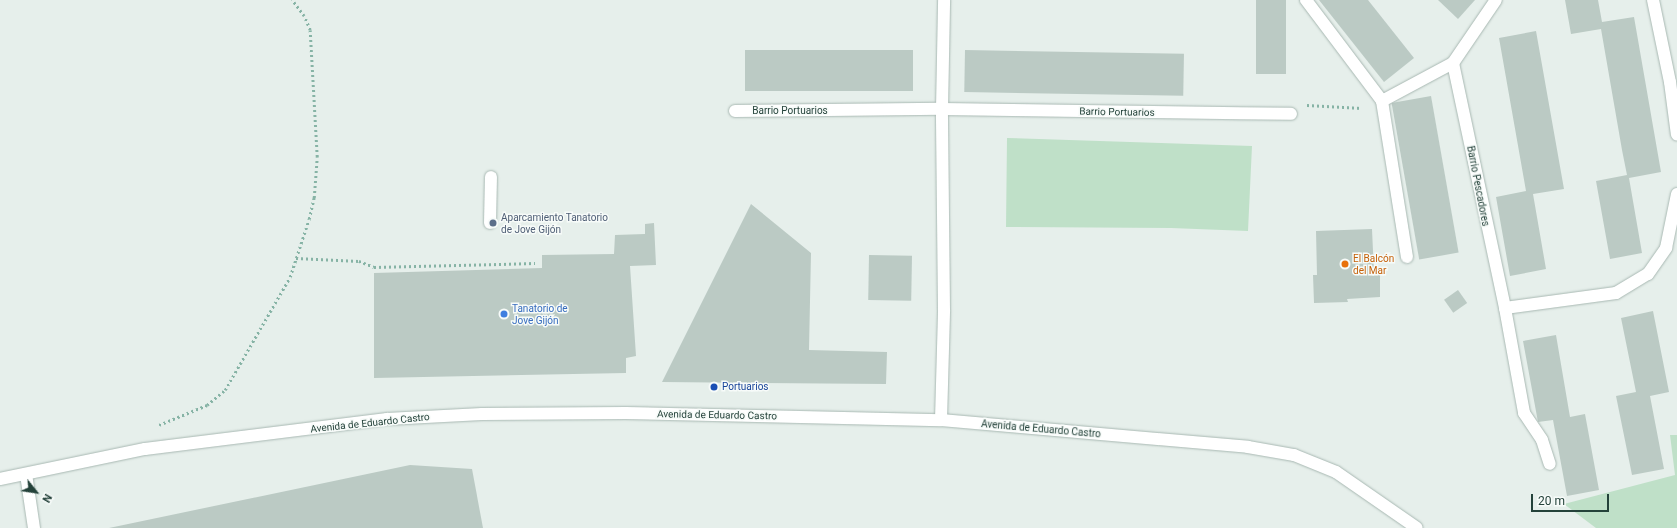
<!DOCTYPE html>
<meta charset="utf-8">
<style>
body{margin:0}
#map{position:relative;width:1677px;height:528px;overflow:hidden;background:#e6efeb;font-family:Roboto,sans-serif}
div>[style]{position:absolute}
.green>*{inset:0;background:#bfe0c8}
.building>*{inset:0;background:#bbcac4;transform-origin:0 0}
.path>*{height:2.5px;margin-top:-1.25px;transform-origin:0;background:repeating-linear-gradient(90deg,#86b3a5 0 2px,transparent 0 5px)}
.roads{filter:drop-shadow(0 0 1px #a8b8b2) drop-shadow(0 0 1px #a8b8b2)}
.service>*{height:12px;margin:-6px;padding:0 6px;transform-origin:6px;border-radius:6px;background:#fff}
.minor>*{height:12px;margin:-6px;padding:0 6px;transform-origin:6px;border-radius:6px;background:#fff}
.tertiary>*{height:12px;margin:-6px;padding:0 6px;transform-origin:6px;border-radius:6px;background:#fff}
.dots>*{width:11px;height:11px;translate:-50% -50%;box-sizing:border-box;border:2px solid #f7fbf9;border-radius:50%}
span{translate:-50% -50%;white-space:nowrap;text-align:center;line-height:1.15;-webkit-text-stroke:3px #f7fbf9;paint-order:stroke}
.street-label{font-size:10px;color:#24423a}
.service-label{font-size:10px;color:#4e5e75}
.left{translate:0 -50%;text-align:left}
.food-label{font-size:10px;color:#c56008}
.shop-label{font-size:10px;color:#366cbe}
.transit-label{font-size:10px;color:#164399}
.north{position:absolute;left:16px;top:472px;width:40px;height:40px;-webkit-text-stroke:3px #f7fbf9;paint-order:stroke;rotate:120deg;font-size:11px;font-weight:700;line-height:16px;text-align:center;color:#24423a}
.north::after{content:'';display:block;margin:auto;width:14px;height:18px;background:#24423a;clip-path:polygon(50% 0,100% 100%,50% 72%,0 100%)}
.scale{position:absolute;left:1531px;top:494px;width:78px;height:18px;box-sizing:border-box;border:2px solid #24423a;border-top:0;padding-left:5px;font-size:12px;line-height:14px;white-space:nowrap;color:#24423a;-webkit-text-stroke:3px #f7fbf9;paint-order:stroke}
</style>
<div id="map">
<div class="green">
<div style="clip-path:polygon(1007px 138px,1252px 146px,1248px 231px,1171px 228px,1006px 227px)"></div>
<div style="clip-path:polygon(1670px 435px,1677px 435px,1677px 528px,1596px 528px,1564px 504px,1675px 475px)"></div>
</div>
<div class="building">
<div style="left:1256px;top:0;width:30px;height:74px"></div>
<div style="clip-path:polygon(1319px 0,1368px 0,1414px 58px,1384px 82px)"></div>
<div style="clip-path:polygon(1438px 0,1475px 0,1458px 19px)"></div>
<div style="clip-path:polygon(1565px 0,1598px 0,1602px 22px,1634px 17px,1661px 172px,1629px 178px,1642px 253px,1610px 259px,1596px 181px,1627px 175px,1622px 150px,1601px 29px,1571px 34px)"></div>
<div style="clip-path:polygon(1536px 31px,1564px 189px,1533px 194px,1546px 269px,1510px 276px,1496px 197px,1526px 191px,1499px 38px)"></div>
<div style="left:745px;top:50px;width:168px;height:41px"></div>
<div style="left:965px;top:50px;width:219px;height:42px;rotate:1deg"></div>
<div style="left:1431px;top:96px;width:159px;height:40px;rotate:80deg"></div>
<div style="clip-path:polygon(751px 204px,811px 253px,809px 350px,887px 352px,886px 384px,662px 382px)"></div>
<div style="clip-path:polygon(654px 223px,656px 265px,630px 266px,636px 356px,626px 358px,626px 373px,374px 378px,374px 273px,542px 268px,542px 255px,614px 254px,615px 235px,645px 234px,645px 224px)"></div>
<div style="clip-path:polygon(1372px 229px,1374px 273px,1380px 273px,1380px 297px,1347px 299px,1348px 302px,1314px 303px,1313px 275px,1317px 275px,1316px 231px)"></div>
<div style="left:869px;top:255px;width:43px;height:45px;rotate:1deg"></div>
<div style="left:1458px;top:290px;width:16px;height:17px;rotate:55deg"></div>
<div style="clip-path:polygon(1653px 311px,1669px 392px,1650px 396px,1664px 469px,1632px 475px,1616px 396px,1636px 392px,1621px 318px)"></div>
<div style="clip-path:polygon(1556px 335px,1570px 417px,1585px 414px,1599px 490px,1567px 496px,1553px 420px,1538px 422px,1523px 341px)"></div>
<div style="clip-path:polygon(410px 465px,472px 469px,483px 528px,109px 528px)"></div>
</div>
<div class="path">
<div style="left:1307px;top:105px;width:55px;rotate:3.1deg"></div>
<div style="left:296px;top:258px;width:63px;rotate:2.7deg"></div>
<div style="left:359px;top:261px;width:16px;rotate:22deg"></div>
<div style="left:374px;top:267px;width:161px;rotate:-1.4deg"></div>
<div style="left:159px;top:425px;width:52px;rotate:-22.6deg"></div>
<div style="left:207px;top:405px;width:23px;rotate:-40deg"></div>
<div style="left:225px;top:390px;width:130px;rotate:-60.1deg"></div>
<div style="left:290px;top:277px;width:61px;rotate:-71.9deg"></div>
<div style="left:309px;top:219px;width:22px;rotate:-77deg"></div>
<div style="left:314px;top:198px;width:41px;rotate:-85.8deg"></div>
<div style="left:317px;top:157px;width:127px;rotate:-93.2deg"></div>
<div style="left:310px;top:30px;width:15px;rotate:-113deg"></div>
<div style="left:304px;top:16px;width:20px;rotate:-127deg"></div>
</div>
<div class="roads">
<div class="service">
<div style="left:490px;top:223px;width:46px;rotate:-88.8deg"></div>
<div style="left:26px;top:474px;width:55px;rotate:81.6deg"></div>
</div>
<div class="minor">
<div style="left:1306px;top:0;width:126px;rotate:53deg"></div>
<div style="left:1382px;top:101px;width:81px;rotate:-28.2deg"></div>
<div style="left:1453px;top:63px;width:76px;rotate:-55.7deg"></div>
<div style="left:1653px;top:0;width:84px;rotate:78.3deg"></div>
<div style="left:1670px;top:82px;width:53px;rotate:82.5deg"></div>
<div style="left:1453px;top:63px;width:250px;rotate:78deg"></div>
<div style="left:1505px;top:308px;width:112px;rotate:-7.7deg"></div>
<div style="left:1616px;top:293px;width:37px;rotate:-31deg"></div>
<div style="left:1648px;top:274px;width:32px;rotate:-55deg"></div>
<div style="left:1666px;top:248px;width:55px;rotate:-78.5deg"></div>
<div style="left:1382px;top:101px;width:158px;rotate:80.9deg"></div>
<div style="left:735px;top:111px;width:207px;rotate:-0.6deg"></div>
<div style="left:942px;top:109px;width:349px;rotate:0.8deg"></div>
<div style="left:1505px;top:308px;width:107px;rotate:79.7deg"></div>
<div style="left:1524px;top:413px;width:32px;rotate:56deg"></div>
<div style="left:1542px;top:440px;width:25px;rotate:72deg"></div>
<div style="left:941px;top:420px;width:110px;rotate:-88.4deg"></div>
<div style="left:944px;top:310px;width:201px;rotate:-90.6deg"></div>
<div style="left:942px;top:109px;width:109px;rotate:-88.9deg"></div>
</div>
<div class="tertiary">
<div style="left:0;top:479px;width:148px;rotate:-11.7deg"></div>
<div style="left:145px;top:449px;width:244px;rotate:-7.1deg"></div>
<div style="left:387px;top:419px;width:95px;rotate:-3deg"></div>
<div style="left:482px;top:414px;width:144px;rotate:-0.4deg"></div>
<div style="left:626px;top:413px;width:315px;rotate:1.3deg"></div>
<div style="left:941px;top:420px;width:308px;rotate:5deg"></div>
<div style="left:1248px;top:447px;width:47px;rotate:9.9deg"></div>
<div style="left:1294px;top:455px;width:45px;rotate:22deg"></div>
<div style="left:1336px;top:472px;width:98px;rotate:34.7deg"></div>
</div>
</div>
<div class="dots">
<div style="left:493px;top:223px;background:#5c6f8a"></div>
<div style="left:1345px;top:264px;background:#e8710a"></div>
<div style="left:504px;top:314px;background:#3f7fe0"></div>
<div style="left:714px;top:387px;background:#1a4fb4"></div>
</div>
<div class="street-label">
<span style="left:790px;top:111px">Barrio Portuarios</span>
<span style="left:1117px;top:112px;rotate:1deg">Barrio Portuarios</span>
<span style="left:1478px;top:186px;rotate:79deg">Barrio Pescadores</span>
<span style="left:717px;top:415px;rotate:1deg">Avenida de Eduardo Castro</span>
<span style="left:370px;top:423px;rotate:-6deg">Avenida de Eduardo Castro</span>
<span style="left:1041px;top:429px;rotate:5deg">Avenida de Eduardo Castro</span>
</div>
<div class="service-label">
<span class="left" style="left:501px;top:223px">Aparcamiento Tanatorio<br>de Jove Gijón</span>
</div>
<div class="food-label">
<span class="left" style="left:1353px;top:264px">El Balcón<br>del Mar</span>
</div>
<div class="shop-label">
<span class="left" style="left:512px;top:314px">Tanatorio de<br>Jove Gijón</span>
</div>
<div class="transit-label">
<span class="left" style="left:722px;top:387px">Portuarios</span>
</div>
<div class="north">N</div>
<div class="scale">20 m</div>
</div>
